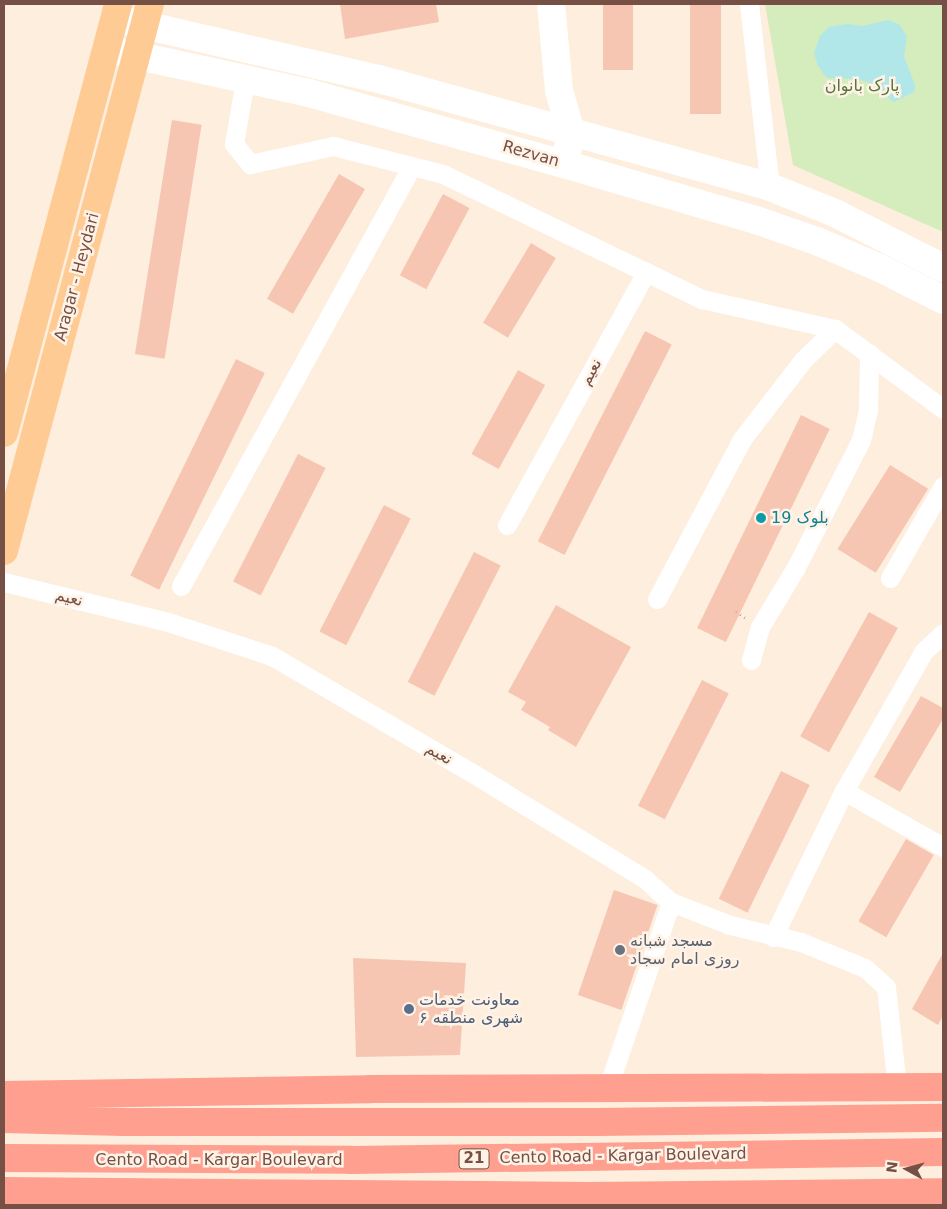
<!DOCTYPE html>
<meta charset="utf-8">
<style>
body{margin:0}
#map{position:relative;width:947px;height:1209px;overflow:hidden;background:#feeede;font-family:"DejaVu Sans",Cairo,sans-serif}
div>[style]{position:absolute}
.green>*{inset:0;background:#d5ecbc}
.water>*{inset:0;background:#b1e7e9}
.building>*{inset:0;background:#f6c6b3;transform-origin:0 0}
.path>*{height:3px;margin-top:-1.5px;transform-origin:0;background:repeating-linear-gradient(90deg,#daa997 0 1px,transparent 0 5px)}
.street>*{height:19px;margin:-9.5px;padding:0 9.5px;transform-origin:9.5px;border-radius:9.5px;background:#fff}
.secondary>*{height:28px;margin:-14px;padding:0 14px;transform-origin:14px;border-radius:14px;background:#fff}
.primary>*{height:28px;margin:-14px;padding:0 14px;transform-origin:14px;border-radius:14px;background:#ffcb94}
.highway>*{height:28px;margin:-14px;padding:0 14px;transform-origin:14px;border-radius:14px;background:#ff9f8f}
.dots>*{width:14px;height:14px;translate:-50% -50%;box-sizing:border-box;border:2px solid #fff2e6;border-radius:50%}
span{translate:-50% -50%;white-space:nowrap;text-align:center;line-height:1.15;-webkit-text-stroke:5px #fff2e6;paint-order:stroke}
.shield-label span{padding:1px 4px;background:#fff2e6;border:1px solid;border-radius:4px;-webkit-text-stroke-width:0}
.shield-label{font-size:15px;color:#765044;font-weight:700}
.park-label{font-size:16px;color:#527739}
.street-label{font-size:16px;color:#765044}
.culture-label{font-size:16px;color:#0d838f}
.left{translate:0 -50%;text-align:left}
.worship-label{font-size:16px;color:#5b616d}
.service-label{font-size:16px;color:#4e5e75}
.frame{position:absolute;inset:0;border:5px solid #765044;pointer-events:none}
.north{position:absolute;left:882px;top:1144px;width:50px;height:50px;-webkit-text-stroke:4px #fff2e6;paint-order:stroke;rotate:277deg;font-size:14px;font-weight:700;line-height:20px;text-align:center;color:#765044}
.north::after{content:'';display:block;margin:auto;width:18px;height:22px;background:#765044;clip-path:polygon(50% 0,100% 100%,50% 72%,0 100%)}
</style>
<div id="map">
<div class="green">
<div style="clip-path:polygon(765px 4px,943px 4px,943px 232px,793px 165px)"></div>
</div>
<div class="water">
<div style="clip-path:polygon(888px 20px,900px 25px,907px 37px,904px 56px,915px 85px,914px 92px,894px 102px,890px 100px,882px 89px,868px 82px,857px 79px,827px 78px,818px 66px,814px 53px,820px 36px,829px 27px,847px 24px,863px 26px)"></div>
</div>
<div class="building">
<div style="clip-path:polygon(340px 4px,436px 4px,439px 22px,345px 39px)"></div>
<div style="left:603px;top:4px;width:30px;height:66px"></div>
<div style="left:690px;top:4px;width:31px;height:110px"></div>
<div style="left:172px;top:120px;width:30px;height:237px;rotate:9deg"></div>
<div style="left:339px;top:174px;width:30px;height:144px;rotate:30deg"></div>
<div style="left:443px;top:194px;width:30px;height:92px;rotate:28deg"></div>
<div style="left:531px;top:243px;width:29px;height:93px;rotate:31deg"></div>
<div style="left:645px;top:331px;width:30px;height:236px;rotate:27deg"></div>
<div style="left:236px;top:359px;width:32px;height:241px;rotate:26deg"></div>
<div style="left:518px;top:370px;width:31px;height:96px;rotate:29deg"></div>
<div style="left:801px;top:415px;width:32px;height:237px;rotate:26deg"></div>
<div style="left:298px;top:454px;width:31px;height:143px;rotate:27deg"></div>
<div style="left:890px;top:465px;width:45px;height:99px;rotate:32deg"></div>
<div style="left:384px;top:505px;width:30px;height:142px;rotate:27deg"></div>
<div style="left:474px;top:552px;width:30px;height:146px;rotate:27deg"></div>
<div style="clip-path:polygon(556px 605px,631px 647px,576px 747px,548px 730px,550px 727px,521px 710px,526px 702px,508px 692px)"></div>
<div style="left:869px;top:612px;width:33px;height:142px;rotate:29deg"></div>
<div style="left:702px;top:680px;width:30px;height:141px;rotate:27deg"></div>
<div style="clip-path:polygon(921px 696px,943px 708px,943px 719px,900px 792px,874px 777px)"></div>
<div style="left:781px;top:771px;width:32px;height:142px;rotate:26deg"></div>
<div style="left:906px;top:839px;width:32px;height:95px;rotate:30deg"></div>
<div style="left:614px;top:890px;width:46px;height:111px;rotate:19deg"></div>
<div style="clip-path:polygon(943px 953px,943px 1016px,938px 1025px,912px 1009px)"></div>
<div style="clip-path:polygon(353px 958px,466px 963px,460px 1055px,356px 1057px)"></div>
</div>
<div class="path">
<div style="left:736px;top:611px;width:12px;rotate:35deg"></div>
</div>
<div class="street">
<div style="left:749px;top:4px;width:184px;rotate:83.5deg"></div>
<div style="left:245px;top:80px;width:65px;rotate:99.8deg"></div>
<div style="left:234px;top:144px;width:26px;rotate:51deg"></div>
<div style="left:250px;top:164px;width:85px;rotate:-12.2deg"></div>
<div style="left:333px;top:146px;width:114px;rotate:14.3deg"></div>
<div style="left:443px;top:174px;width:288px;rotate:25.8deg"></div>
<div style="left:702px;top:299px;width:136px;rotate:12.7deg"></div>
<div style="left:835px;top:329px;width:134px;rotate:36.5deg"></div>
<div style="left:507px;top:525px;width:289px;rotate:-61.2deg"></div>
<div style="left:890px;top:578px;width:106px;rotate:-60.1deg"></div>
<div style="left:4px;top:582px;width:169px;rotate:13.7deg"></div>
<div style="left:168px;top:622px;width:109px;rotate:18.1deg"></div>
<div style="left:272px;top:656px;width:234px;rotate:30.3deg"></div>
<div style="left:474px;top:774px;width:199px;rotate:31.5deg"></div>
<div style="left:644px;top:878px;width:36px;rotate:42deg"></div>
<div style="left:671px;top:902px;width:195px;rotate:108.8deg"></div>
<div style="left:181px;top:586px;width:479px;rotate:-61.2deg"></div>
<div style="left:657px;top:599px;width:181px;rotate:-62deg"></div>
<div style="left:742px;top:439px;width:100px;rotate:-52.3deg"></div>
<div style="left:803px;top:360px;width:45px;rotate:-44.1deg"></div>
<div style="left:751px;top:660px;width:34px;rotate:-75deg"></div>
<div style="left:760px;top:627px;width:68px;rotate:-58.9deg"></div>
<div style="left:795px;top:569px;width:145px;rotate:-62.9deg"></div>
<div style="left:861px;top:440px;width:31px;rotate:-77deg"></div>
<div style="left:868px;top:410px;width:57px;rotate:-89deg"></div>
<div style="left:844px;top:791px;width:114px;rotate:29.5deg"></div>
<div style="left:671px;top:902px;width:63px;rotate:21.3deg"></div>
<div style="left:730px;top:925px;width:73px;rotate:13.5deg"></div>
<div style="left:801px;top:942px;width:69px;rotate:22.1deg"></div>
<div style="left:865px;top:968px;width:28px;rotate:42deg"></div>
<div style="left:886px;top:987px;width:101px;rotate:83.7deg"></div>
<div style="left:773px;top:937px;width:162px;rotate:-64.1deg"></div>
<div style="left:844px;top:791px;width:161px;rotate:-60.3deg"></div>
<div style="left:924px;top:651px;width:26px;rotate:-43deg"></div>
</div>
<div class="secondary">
<div style="left:551px;top:4px;width:87px;rotate:84.7deg"></div>
<div style="left:559px;top:91px;width:43px;rotate:73.7deg"></div>
<div style="left:571px;top:132px;width:16px;rotate:101deg"></div>
<div style="left:114px;top:18px;width:272px;rotate:13deg"></div>
<div style="left:379px;top:79px;width:406px;rotate:15.4deg"></div>
<div style="left:770px;top:187px;width:70px;rotate:21.8deg"></div>
<div style="left:835px;top:213px;width:121px;rotate:27deg"></div>
<div style="left:106px;top:49px;width:208px;rotate:12.2deg"></div>
<div style="left:309px;top:93px;width:265px;rotate:15.6deg"></div>
<div style="left:564px;top:164px;width:200px;rotate:16.3deg"></div>
<div style="left:756px;top:220px;width:67px;rotate:19.2deg"></div>
<div style="left:819px;top:242px;width:66px;rotate:23.1deg"></div>
<div style="left:880px;top:268px;width:71px;rotate:26.9deg"></div>
</div>
<div class="primary">
<div style="left:4px;top:433px;width:444px;rotate:-75.1deg"></div>
<div style="left:4px;top:551px;width:566px;rotate:-75.06deg"></div>
</div>
<div class="highway">
<div style="left:4px;top:1095px;width:366px;rotate:-0.9deg"></div>
<div style="left:370px;top:1089px;width:573px;rotate:-0.2deg"></div>
<div style="left:4px;top:1119px;width:119px;rotate:1.4deg"></div>
<div style="left:123px;top:1122px;width:475px"></div>
<div style="left:598px;top:1122px;width:345px;rotate:-0.7deg"></div>
<div style="left:4px;top:1158px;width:346px;rotate:0.3deg"></div>
<div style="left:350px;top:1160px;width:593px;rotate:-0.77deg"></div>
<div style="left:4px;top:1191px;width:585px;rotate:0.49deg"></div>
<div style="left:589px;top:1196px;width:354px;rotate:-0.6deg"></div>
</div>
<div class="dots">
<div style="left:761px;top:518px;background:#0f9aa8"></div>
<div style="left:620px;top:950px;background:#6b7280"></div>
<div style="left:409px;top:1009px;background:#5c6f8a"></div>
</div>
<div class="shield-label">
<span style="left:474px;top:1159px">21</span>
</div>
<div class="park-label">
<span style="left:862px;top:86px">پارک بانوان</span>
</div>
<div class="street-label">
<span style="left:531px;top:154px;rotate:16deg">Rezvan</span>
<span style="left:77px;top:277px;rotate:-75deg">Aragar - Heydari</span>
<span style="left:591px;top:372px;rotate:-61deg">نعیم</span>
<span style="left:69px;top:598px;rotate:14deg">نعیم</span>
<span style="left:439px;top:754px;rotate:30deg">نعیم</span>
<span style="left:623px;top:1156px;rotate:-1deg">Cento Road - Kargar Boulevard</span>
<span style="left:219px;top:1160px">Cento Road - Kargar Boulevard</span>
</div>
<div class="culture-label">
<span class="left" style="left:771px;top:518px">بلوک 19</span>
</div>
<div class="worship-label">
<span class="left" style="left:630px;top:950px">مسجد شبانه<br>روزی امام سجاد</span>
</div>
<div class="service-label">
<span class="left" style="left:419px;top:1009px">معاونت خدمات<br>شهری منطقه ۶</span>
</div>
<div class="frame"></div>
<div class="north">N</div>
</div>
